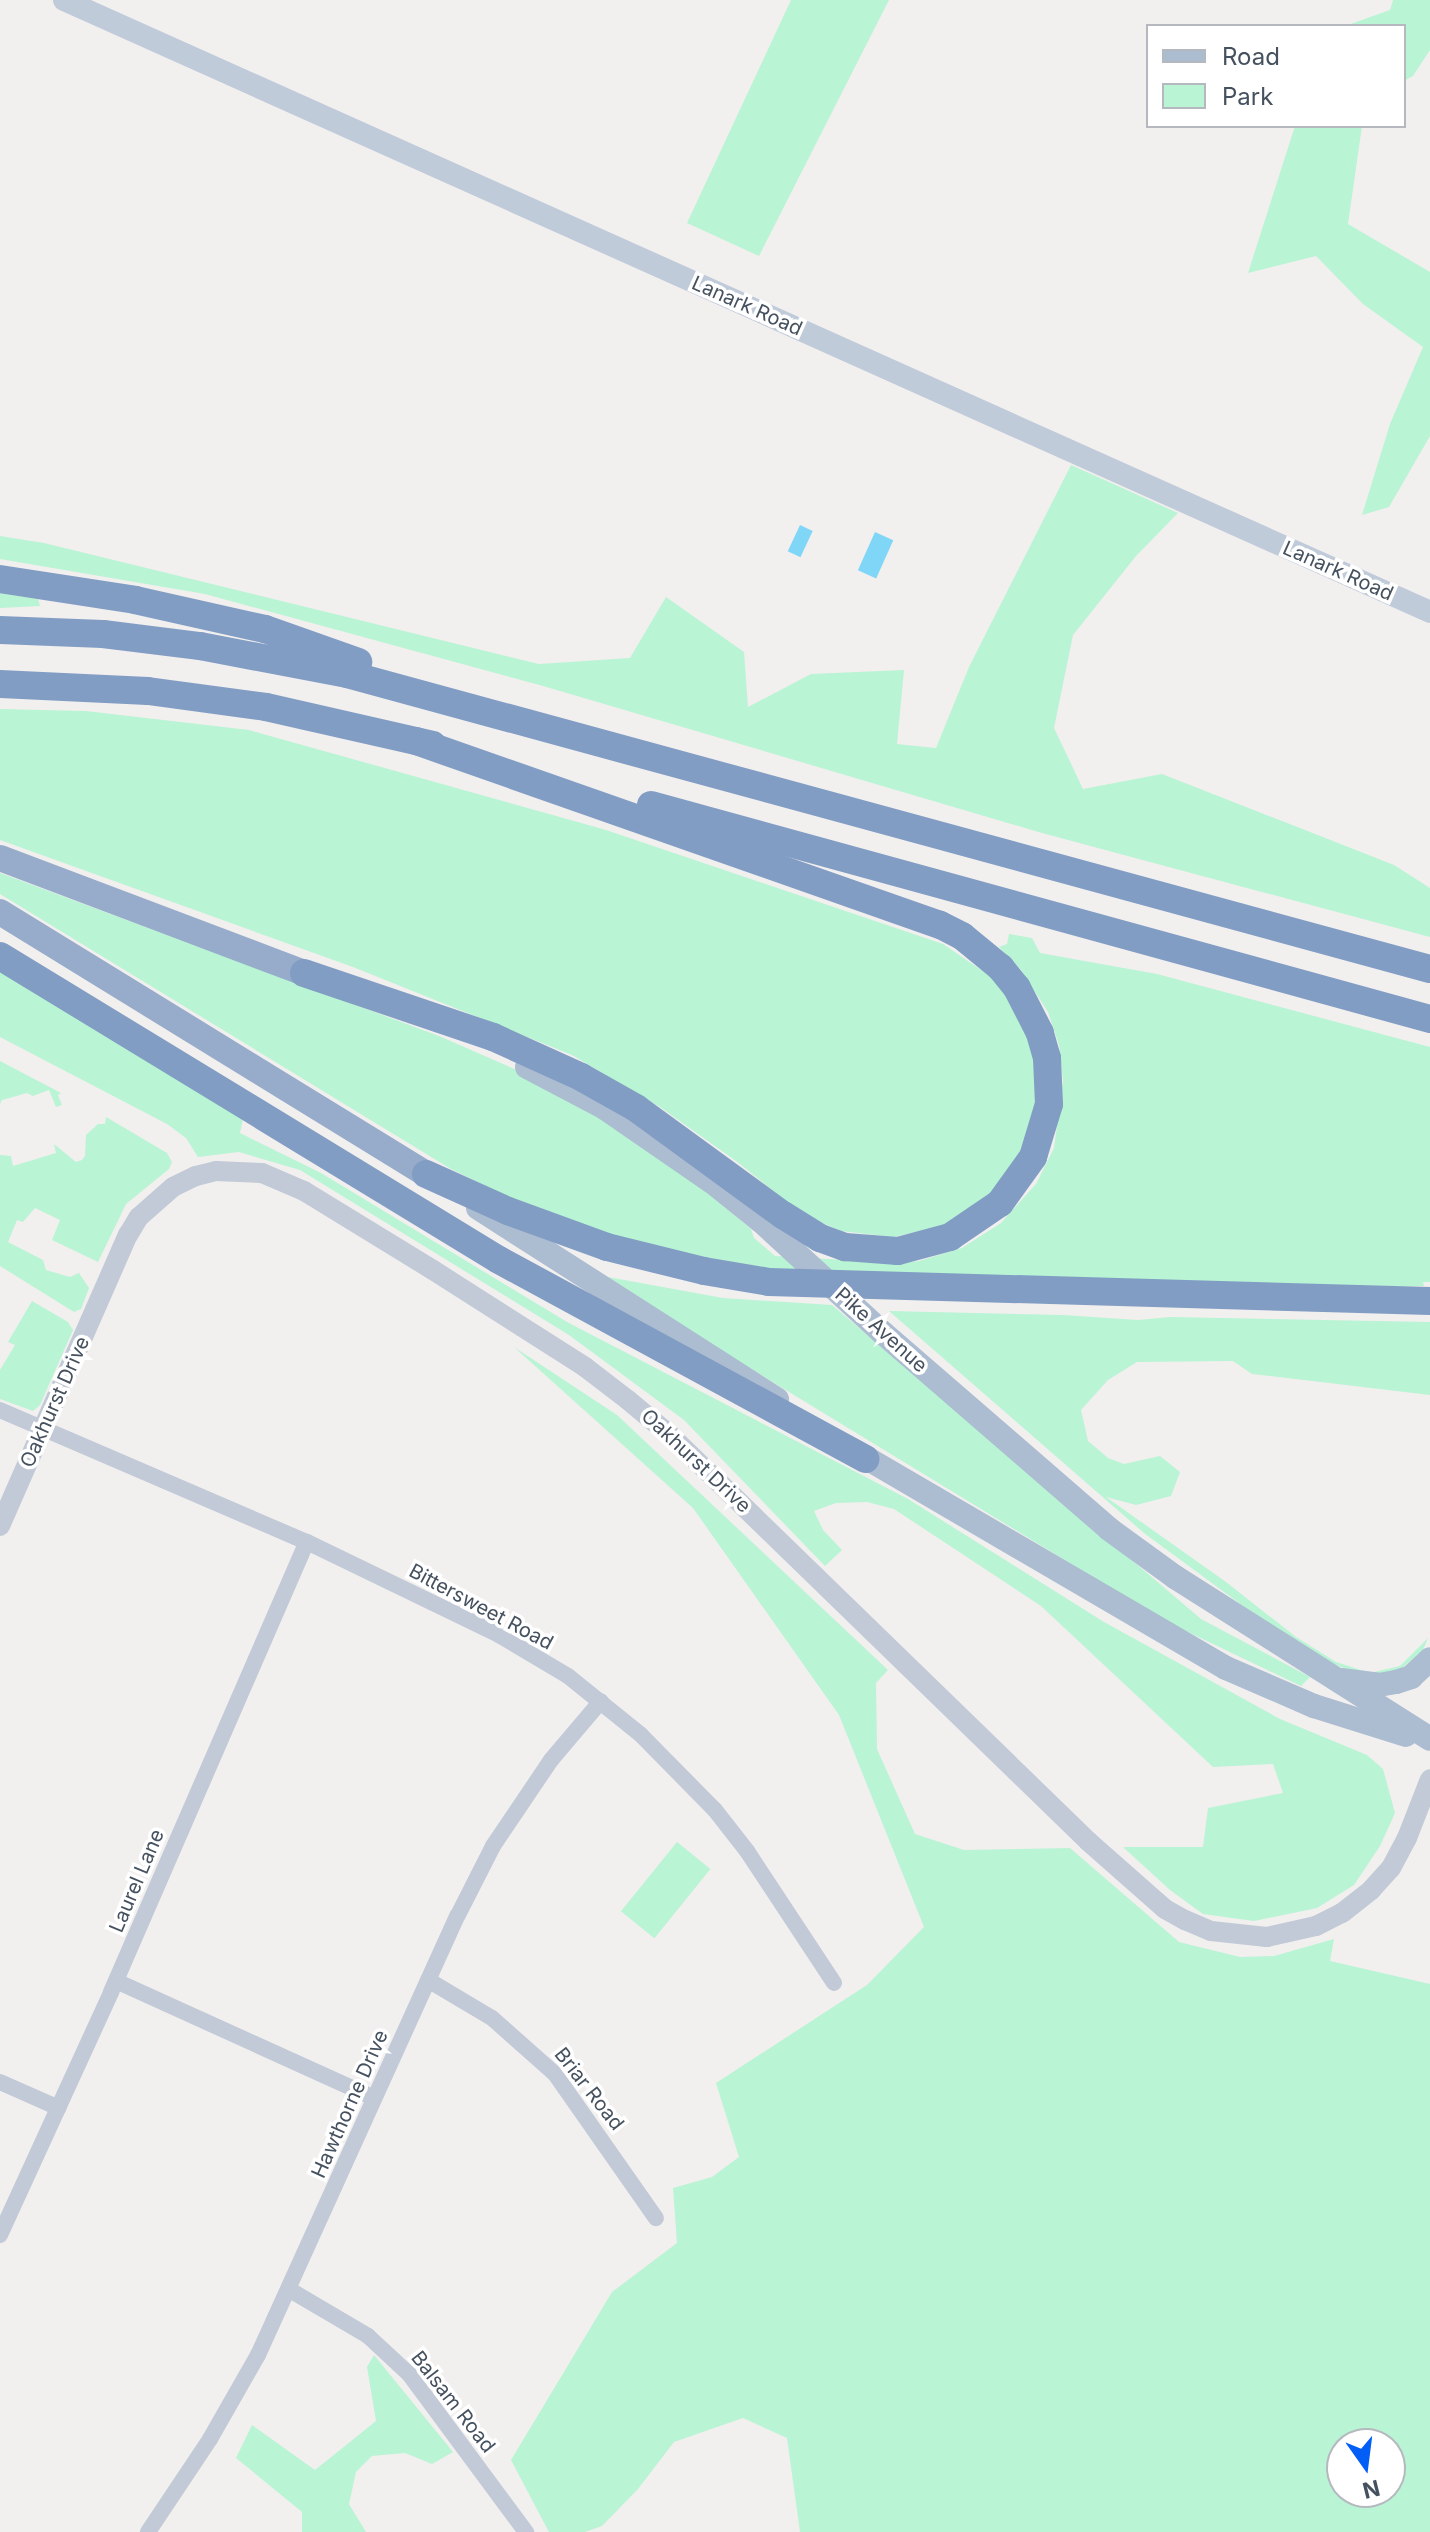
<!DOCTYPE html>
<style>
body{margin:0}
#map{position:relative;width:1430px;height:2532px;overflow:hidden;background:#f2efef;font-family:Inter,sans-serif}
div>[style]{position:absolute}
.green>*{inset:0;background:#b9f4d4;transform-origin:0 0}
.water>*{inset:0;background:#80d6f7;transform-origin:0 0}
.minor>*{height:16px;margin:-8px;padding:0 8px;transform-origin:8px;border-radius:8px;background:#c1cad6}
.tertiary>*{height:20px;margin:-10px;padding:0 10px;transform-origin:10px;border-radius:10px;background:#c1cad6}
.secondary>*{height:22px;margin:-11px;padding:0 11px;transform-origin:11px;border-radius:11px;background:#c0cbda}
.primary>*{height:24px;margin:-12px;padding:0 12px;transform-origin:12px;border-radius:12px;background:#acbcd1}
.trunk>*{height:26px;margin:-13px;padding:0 13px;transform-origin:13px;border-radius:13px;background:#96acca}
.motorway>*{height:28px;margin:-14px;padding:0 14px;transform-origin:14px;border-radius:14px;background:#819dc4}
span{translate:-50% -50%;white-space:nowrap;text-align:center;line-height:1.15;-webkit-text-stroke:7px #fff;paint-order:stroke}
.street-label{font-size:20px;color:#45515f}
.legend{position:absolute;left:1146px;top:24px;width:260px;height:104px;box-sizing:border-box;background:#fff;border:2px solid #b5b9bf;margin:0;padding:10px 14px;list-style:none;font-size:24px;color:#45515f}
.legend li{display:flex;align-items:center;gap:16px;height:40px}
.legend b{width:40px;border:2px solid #b5b9bf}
.north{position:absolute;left:1326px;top:2428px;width:80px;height:80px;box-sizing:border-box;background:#fff;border:2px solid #b5b9bf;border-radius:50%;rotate:166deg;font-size:22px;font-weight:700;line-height:32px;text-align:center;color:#45515f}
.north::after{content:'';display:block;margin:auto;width:28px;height:36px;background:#035ef8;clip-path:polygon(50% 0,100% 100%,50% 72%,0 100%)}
</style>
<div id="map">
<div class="green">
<div style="clip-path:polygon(791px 0,889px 0,759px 256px,687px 223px)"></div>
<div style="clip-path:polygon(1393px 0,1430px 0,1430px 50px,1413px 76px,1404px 81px,1404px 26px,1345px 26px,1390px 10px)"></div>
<div style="clip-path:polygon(1295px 126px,1362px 126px,1348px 224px,1430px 272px,1430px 436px,1389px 507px,1362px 515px,1390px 424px,1423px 347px,1363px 304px,1316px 256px,1248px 273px)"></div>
<div style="clip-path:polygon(1071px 465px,1178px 513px,1136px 556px,1073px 635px,1054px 728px,1083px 789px,1162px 774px,1394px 865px,1430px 888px,1430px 937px,1042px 833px,543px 686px,205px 594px,0 559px,0 536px,44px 543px,539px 664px,630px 658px,666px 597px,744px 652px,748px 707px,811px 674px,904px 670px,897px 744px,936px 748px,969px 667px)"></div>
<div style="clip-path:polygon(0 593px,38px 599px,40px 606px,0 608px)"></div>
<div style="clip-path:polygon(0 709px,86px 711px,249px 730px,606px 830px,943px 944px,990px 976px,1014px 1003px,1033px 1046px,1037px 1100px,1022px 1151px,985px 1201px,952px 1224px,893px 1237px,841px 1231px,804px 1215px,736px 1161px,660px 1107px,572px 1055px,353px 967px,0 840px)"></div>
<div style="clip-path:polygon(0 873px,439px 1036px,528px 1075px,587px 1107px,698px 1185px,751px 1229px,754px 1238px,775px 1256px,898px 1263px,919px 1261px,962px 1248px,1001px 1223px,1036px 1184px,1054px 1148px,1063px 1081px,1059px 1045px,1048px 1012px,1021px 970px,999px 947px,1007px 944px,1009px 934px,1032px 938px,1040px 953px,1157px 974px,1430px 1047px,1430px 1282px,1423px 1282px,1424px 1286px,1374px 1287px,776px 1270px,642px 1246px,529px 1207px,451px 1169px,0 894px)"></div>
<div style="clip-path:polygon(0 970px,243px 1119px,240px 1133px,321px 1173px,567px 1322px,908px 1499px,1104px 1622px,1280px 1719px,1367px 1755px,1383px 1769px,1395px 1813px,1380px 1846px,1354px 1885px,1317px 1908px,1254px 1921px,1203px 1914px,1170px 1890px,1123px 1847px,1203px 1847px,1208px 1808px,1283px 1793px,1273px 1764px,1213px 1767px,1041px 1606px,894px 1509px,867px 1502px,836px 1503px,814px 1511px,823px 1530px,842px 1550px,825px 1566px,684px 1420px,569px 1335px,300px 1170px,239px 1152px,198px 1157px,186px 1138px,167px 1124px,0 1037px)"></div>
<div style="clip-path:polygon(0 1061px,61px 1093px,58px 1095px,62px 1105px,56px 1107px,49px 1090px,33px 1096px,27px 1093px,2px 1100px,0 1104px)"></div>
<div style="clip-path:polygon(106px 1117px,167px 1153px,172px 1162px,169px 1169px,126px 1204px,98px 1262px,52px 1240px,60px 1220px,35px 1208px,23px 1222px,17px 1220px,8px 1242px,43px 1260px,46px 1270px,70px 1277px,79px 1273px,89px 1288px,81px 1309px,74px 1312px,0 1266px,0 1155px,11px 1156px,13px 1166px,56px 1153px,54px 1144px,76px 1162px,82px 1160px,85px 1156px,86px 1135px,98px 1124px,105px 1124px)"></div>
<div style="clip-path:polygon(608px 1277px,723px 1298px,832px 1305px,1201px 1619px,1310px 1677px,1301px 1686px,1163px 1620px,704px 1340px)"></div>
<div style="clip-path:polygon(32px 1301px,68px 1322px,73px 1330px,40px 1405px,33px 1411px,0 1399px,0 1370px,15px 1345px,8px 1342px)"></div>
<div style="clip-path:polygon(889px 1311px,1063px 1315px,1138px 1320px,1170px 1317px,1430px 1322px,1430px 1395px,1252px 1374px,1233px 1361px,1137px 1362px,1108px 1380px,1081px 1410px,1088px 1441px,1108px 1458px,1124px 1464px,1160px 1456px,1180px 1472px,1171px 1496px,1136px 1505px,1106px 1497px,1226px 1582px,1296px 1637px,1336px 1662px,1370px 1673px,1400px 1666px,1428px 1638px,1423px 1650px,1395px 1674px,1355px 1673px,1327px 1661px,1254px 1614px,1144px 1533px)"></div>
<div style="clip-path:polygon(evenodd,514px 1347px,617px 1415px,888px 1670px,876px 1683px,877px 1749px,915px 1834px,964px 1850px,1070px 1848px,1179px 1942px,1240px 1957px,1274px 1956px,1334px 1939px,1330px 1961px,1430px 1984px,1430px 2532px,800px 2532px,787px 2438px,743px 2418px,674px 2442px,638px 2489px,602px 2526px,585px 2532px,549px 2532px,511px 2460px,612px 2292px,677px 2243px,673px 2188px,712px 2177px,739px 2157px,716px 2083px,867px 1985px,924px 1927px,839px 1715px,693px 1508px,514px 1347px,1390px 2444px,1390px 2492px,1342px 2492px,1342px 2444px,1390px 2444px)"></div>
<div style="left:677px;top:1842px;width:43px;height:89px;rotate:39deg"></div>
<div style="clip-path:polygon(374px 2355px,453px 2452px,432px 2464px,405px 2453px,372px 2456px,356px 2472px,349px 2504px,366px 2532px,302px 2532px,302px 2512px,236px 2458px,252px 2425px,315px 2470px,376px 2421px,367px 2367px)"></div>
</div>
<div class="water">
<div style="left:800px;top:525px;width:14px;height:29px;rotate:25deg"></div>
<div style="left:875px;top:532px;width:20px;height:42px;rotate:24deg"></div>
</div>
<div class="minor">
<div style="left:0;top:1410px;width:334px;rotate:23.3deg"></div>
<div style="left:307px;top:1542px;width:213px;rotate:25.8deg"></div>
<div style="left:499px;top:1635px;width:80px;rotate:30.7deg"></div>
<div style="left:568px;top:1676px;width:94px;rotate:38.9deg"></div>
<div style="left:641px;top:1735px;width:105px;rotate:45.4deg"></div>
<div style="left:715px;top:1810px;width:52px;rotate:52deg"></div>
<div style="left:747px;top:1851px;width:158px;rotate:56.6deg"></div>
<div style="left:428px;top:1980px;width:74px;rotate:30.7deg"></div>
<div style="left:492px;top:2018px;width:84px;rotate:41.6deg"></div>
<div style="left:555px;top:2074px;width:176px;rotate:55deg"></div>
<div style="left:116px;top:1981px;width:283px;rotate:24.4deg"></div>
<div style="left:0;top:2082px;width:64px;rotate:23.8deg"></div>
<div style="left:0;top:2235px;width:267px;rotate:-65.4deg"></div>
<div style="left:111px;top:1992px;width:491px;rotate:-66.5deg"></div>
<div style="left:290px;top:2290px;width:91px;rotate:30.5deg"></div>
<div style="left:368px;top:2336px;width:56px;rotate:42.8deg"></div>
<div style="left:409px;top:2374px;width:197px;rotate:53.5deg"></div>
<div style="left:148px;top:2532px;width:112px;rotate:-56.3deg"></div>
<div style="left:210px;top:2439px;width:97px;rotate:-60.3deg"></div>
<div style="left:258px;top:2355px;width:483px;rotate:-65.6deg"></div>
<div style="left:458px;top:1915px;width:77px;rotate:-63.1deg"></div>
<div style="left:493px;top:1846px;width:104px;rotate:-56deg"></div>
<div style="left:551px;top:1760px;width:77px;rotate:-49.7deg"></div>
</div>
<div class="tertiary">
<div style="left:0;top:1526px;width:318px;rotate:-66.3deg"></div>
<div style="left:128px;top:1235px;width:21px;rotate:-59deg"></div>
<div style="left:139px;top:1217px;width:45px;rotate:-41.4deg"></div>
<div style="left:173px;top:1187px;width:25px;rotate:-26deg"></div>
<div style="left:196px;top:1176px;width:21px;rotate:-14deg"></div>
<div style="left:216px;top:1171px;width:46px;rotate:2.5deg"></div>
<div style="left:262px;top:1173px;width:46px;rotate:23.2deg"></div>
<div style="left:304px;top:1191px;width:151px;rotate:31.5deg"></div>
<div style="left:433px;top:1270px;width:180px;rotate:32.5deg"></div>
<div style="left:585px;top:1367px;width:54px;rotate:37.5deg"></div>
<div style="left:628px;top:1400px;width:55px;rotate:39.8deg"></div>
<div style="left:670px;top:1435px;width:584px;rotate:44.17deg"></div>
<div style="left:1089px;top:1842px;width:101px;rotate:41.4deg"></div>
<div style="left:1165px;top:1909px;width:23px;rotate:29deg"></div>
<div style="left:1185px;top:1920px;width:28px;rotate:23deg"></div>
<div style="left:1211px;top:1931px;width:56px;rotate:6.1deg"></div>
<div style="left:1267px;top:1937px;width:50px;rotate:-12.7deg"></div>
<div style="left:1316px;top:1926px;width:29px;rotate:-27deg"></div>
<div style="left:1342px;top:1913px;width:37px;rotate:-38deg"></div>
<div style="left:1371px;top:1890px;width:30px;rotate:-48deg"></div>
<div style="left:1391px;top:1868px;width:34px;rotate:-62deg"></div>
<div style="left:1407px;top:1838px;width:63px;rotate:-68.7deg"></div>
</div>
<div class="secondary">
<div style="left:64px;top:0;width:1497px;rotate:24.13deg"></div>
</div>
<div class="primary">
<div style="left:527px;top:1067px;width:88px;rotate:27.7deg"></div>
<div style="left:605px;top:1108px;width:129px;rotate:34.6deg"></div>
<div style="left:711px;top:1181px;width:64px;rotate:38.7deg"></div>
<div style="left:761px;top:1221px;width:166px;rotate:42.6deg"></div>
<div style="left:883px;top:1333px;width:299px;rotate:40.9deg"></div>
<div style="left:1109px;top:1529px;width:82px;rotate:36deg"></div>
<div style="left:1175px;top:1577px;width:302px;rotate:32.4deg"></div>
<div style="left:478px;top:1208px;width:355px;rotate:32.6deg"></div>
<div style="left:851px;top:1449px;width:434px;rotate:30.3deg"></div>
<div style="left:1226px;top:1668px;width:96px;rotate:23.4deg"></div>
<div style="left:1314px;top:1706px;width:96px;rotate:17.5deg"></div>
<div style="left:1341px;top:1680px;width:38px;rotate:7deg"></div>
<div style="left:1379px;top:1685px;width:17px;rotate:-10deg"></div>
<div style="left:1396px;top:1682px;width:16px;rotate:-18deg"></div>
<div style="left:1411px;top:1677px;width:26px;rotate:-43deg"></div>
</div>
<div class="trunk">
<div style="left:0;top:858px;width:325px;rotate:20.7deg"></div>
<div style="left:0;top:912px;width:500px;rotate:31.59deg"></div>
</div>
<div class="motorway">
<div style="left:0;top:579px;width:137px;rotate:8.8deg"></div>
<div style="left:135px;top:600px;width:133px;rotate:12.6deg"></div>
<div style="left:265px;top:629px;width:99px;rotate:19.5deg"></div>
<div style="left:0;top:630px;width:103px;rotate:2.2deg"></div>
<div style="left:103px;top:634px;width:98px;rotate:7.1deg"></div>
<div style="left:200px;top:646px;width:150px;rotate:10.8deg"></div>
<div style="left:347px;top:674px;width:1122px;rotate:15.24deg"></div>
<div style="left:0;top:684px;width:148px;rotate:2.7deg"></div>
<div style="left:148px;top:691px;width:119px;rotate:7.7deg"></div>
<div style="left:266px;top:707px;width:171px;rotate:12.8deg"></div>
<div style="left:651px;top:805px;width:808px;rotate:15.36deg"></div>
<div style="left:0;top:956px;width:584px;rotate:31.35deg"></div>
<div style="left:499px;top:1260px;width:417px;rotate:28.5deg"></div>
<div style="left:304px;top:973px;width:200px;rotate:18.7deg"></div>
<div style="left:493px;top:1037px;width:97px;rotate:24.4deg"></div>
<div style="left:581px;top:1077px;width:63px;rotate:29.4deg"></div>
<div style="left:636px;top:1108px;width:182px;rotate:36.1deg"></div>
<div style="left:783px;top:1215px;width:44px;rotate:31.9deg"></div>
<div style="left:820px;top:1238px;width:27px;rotate:20deg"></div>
<div style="left:845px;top:1247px;width:53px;rotate:4.3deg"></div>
<div style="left:898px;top:1251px;width:54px;rotate:-15.1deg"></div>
<div style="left:950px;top:1237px;width:60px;rotate:-34.2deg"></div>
<div style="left:1000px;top:1203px;width:57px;rotate:-54.3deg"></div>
<div style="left:1033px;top:1157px;width:55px;rotate:-73.2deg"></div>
<div style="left:1049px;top:1104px;width:46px;rotate:-92.5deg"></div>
<div style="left:1047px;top:1058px;width:26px;rotate:-106deg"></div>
<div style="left:1040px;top:1033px;width:51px;rotate:-117.1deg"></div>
<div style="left:1017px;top:988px;width:26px;rotate:-129deg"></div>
<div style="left:1001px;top:968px;width:50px;rotate:-140.6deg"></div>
<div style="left:962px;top:936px;width:25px;rotate:-153deg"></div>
<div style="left:940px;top:925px;width:555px;rotate:-160.65deg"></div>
<div style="left:426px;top:1174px;width:90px;rotate:24.3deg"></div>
<div style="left:508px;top:1211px;width:105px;rotate:20deg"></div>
<div style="left:607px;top:1247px;width:100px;rotate:13.9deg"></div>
<div style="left:704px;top:1271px;width:66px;rotate:9.6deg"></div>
<div style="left:769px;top:1282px;width:661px;rotate:1.65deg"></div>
</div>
<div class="street-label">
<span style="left:747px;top:306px;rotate:24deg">Lanark Road</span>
<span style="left:1338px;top:571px;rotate:24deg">Lanark Road</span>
<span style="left:881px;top:1330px;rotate:42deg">Pike Avenue</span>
<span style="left:55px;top:1402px;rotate:-66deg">Oakhurst Drive</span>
<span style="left:696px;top:1461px;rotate:43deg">Oakhurst Drive</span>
<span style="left:481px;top:1607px;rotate:28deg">Bittersweet Road</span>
<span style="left:137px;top:1881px;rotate:-67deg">Laurel Lane</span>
<span style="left:589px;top:2089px;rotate:52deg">Briar Road</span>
<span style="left:350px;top:2104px;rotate:-66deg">Hawthorne Drive</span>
<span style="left:453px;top:2402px;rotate:52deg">Balsam Road</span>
</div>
<ul class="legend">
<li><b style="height:10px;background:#acbcd1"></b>Road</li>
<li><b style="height:22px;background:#b9f4d4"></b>Park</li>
</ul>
<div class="north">N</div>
</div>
